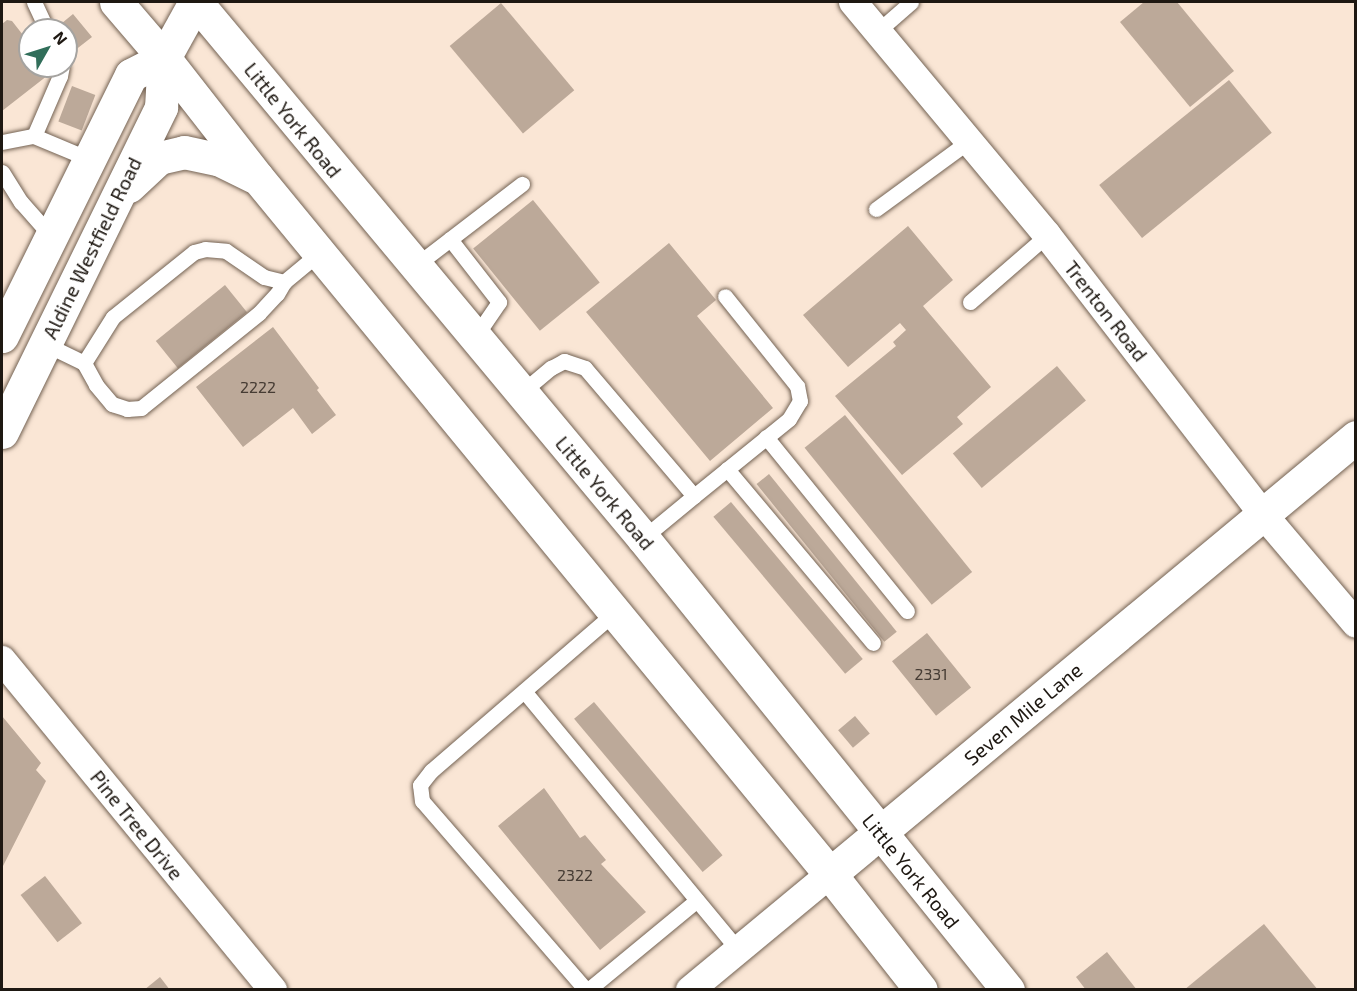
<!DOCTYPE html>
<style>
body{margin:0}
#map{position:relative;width:1357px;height:991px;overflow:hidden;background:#fae6d5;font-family:"Exo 2",sans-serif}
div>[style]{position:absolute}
.building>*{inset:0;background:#bca999;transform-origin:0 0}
.roads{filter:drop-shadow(0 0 2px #736253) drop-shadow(0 0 2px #736253)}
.lane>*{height:15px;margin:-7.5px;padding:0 7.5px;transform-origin:7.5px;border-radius:7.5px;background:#fff}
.street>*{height:28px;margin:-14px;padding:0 14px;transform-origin:14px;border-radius:14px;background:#fff}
.secondary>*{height:33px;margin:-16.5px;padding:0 16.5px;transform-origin:16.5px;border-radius:16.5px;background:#fff}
span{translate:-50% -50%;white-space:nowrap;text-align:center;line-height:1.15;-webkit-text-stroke:4.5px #fff;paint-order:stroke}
.number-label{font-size:16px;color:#463c34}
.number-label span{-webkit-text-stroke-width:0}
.street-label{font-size:20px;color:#1e1812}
.frame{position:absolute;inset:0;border:3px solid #1e1812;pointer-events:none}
.north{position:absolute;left:18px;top:18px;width:60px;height:60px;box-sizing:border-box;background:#fff;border:2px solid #a5a3a0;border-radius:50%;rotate:51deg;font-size:16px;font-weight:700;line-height:24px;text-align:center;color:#1e1812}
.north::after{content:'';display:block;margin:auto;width:21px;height:27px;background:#316e5a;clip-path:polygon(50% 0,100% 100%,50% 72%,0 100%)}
</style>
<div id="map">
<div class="building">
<div style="clip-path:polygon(1144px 2px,1177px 2px,1234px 71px,1190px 107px,1120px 22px)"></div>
<div style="left:501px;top:3px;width:114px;height:67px;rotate:50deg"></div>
<div style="clip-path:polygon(73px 14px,92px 37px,74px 51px,66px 41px,66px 30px,56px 28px)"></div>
<div style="clip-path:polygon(7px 20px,12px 21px,30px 44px,30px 66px,47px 66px,52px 72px,2px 111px,2px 24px)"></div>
<div style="left:1229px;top:80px;width:68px;height:167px;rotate:51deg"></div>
<div style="left:72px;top:86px;width:25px;height:38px;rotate:21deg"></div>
<div style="left:533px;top:200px;width:106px;height:77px;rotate:51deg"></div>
<div style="clip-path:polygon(908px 226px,953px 280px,923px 306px,991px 387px,957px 417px,963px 424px,902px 475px,835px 396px,896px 346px,893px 342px,906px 330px,900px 323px,848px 367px,803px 315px)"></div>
<div style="clip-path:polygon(669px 243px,716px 300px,697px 316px,773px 408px,710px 461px,586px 312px)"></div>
<div style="left:225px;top:285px;width:35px;height:89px;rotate:51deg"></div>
<div style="clip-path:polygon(273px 327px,319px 388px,317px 390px,336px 415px,312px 434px,293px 408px,243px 447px,196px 387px)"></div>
<div style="left:1057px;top:366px;width:45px;height:136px;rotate:50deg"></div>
<div style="left:845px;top:415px;width:202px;height:52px;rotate:51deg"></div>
<div style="left:769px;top:474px;width:203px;height:16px;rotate:51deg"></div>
<div style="left:731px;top:502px;width:205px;height:23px;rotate:50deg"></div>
<div style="left:927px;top:633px;width:70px;height:45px;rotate:51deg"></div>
<div style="left:594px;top:702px;width:200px;height:26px;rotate:50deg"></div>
<div style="clip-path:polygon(2px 716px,41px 763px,36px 770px,46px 781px,2px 868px)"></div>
<div style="left:855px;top:716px;width:23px;height:22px;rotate:50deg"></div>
<div style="clip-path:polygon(544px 788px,580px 838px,585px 835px,606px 860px,601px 864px,646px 912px,600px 950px,498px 826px)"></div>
<div style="left:45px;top:876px;width:60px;height:31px;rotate:52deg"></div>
<div style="clip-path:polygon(1264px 924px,1318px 990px,1184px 990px)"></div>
<div style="clip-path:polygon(1107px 952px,1137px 990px,1086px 990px,1076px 977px)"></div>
<div style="clip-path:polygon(160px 977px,170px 990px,144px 990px)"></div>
</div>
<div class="roads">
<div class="lane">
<div style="left:34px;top:2px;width:31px;rotate:65deg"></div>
<div style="left:878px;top:31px;width:44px;rotate:-41.3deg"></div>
<div style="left:34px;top:136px;width:65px;rotate:-66.6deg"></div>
<div style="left:60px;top:76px;width:10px;rotate:-79deg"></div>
<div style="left:2px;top:142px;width:33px;rotate:-11deg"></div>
<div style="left:34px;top:136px;width:60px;rotate:22.7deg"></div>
<div style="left:2px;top:172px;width:36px;rotate:58deg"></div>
<div style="left:21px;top:202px;width:45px;rotate:48.6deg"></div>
<div style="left:876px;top:209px;width:115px;rotate:-36.2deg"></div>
<div style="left:450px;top:239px;width:80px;rotate:52.1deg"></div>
<div style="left:499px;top:302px;width:42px;rotate:124.4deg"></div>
<div style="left:415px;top:266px;width:135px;rotate:-37.5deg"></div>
<div style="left:970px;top:302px;width:102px;rotate:-41deg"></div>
<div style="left:45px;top:344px;width:43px;rotate:26deg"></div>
<div style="left:84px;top:363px;width:54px;rotate:-57.8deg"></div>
<div style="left:113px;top:317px;width:104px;rotate:-38.7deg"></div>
<div style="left:194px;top:252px;width:11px;rotate:-15deg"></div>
<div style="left:205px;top:249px;width:21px;rotate:5deg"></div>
<div style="left:226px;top:251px;width:46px;rotate:34.4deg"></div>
<div style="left:264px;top:277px;width:21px;rotate:14deg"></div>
<div style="left:284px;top:282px;width:45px;rotate:-39.6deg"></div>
<div style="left:84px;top:363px;width:25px;rotate:61deg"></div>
<div style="left:96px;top:385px;width:25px;rotate:50deg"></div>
<div style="left:112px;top:404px;width:16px;rotate:18deg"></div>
<div style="left:127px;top:409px;width:14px;rotate:-4deg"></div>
<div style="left:141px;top:408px;width:151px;rotate:-38.8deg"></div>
<div style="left:259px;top:313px;width:26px;rotate:-47deg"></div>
<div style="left:277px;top:294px;width:14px;rotate:-60deg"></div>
<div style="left:522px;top:392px;width:38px;rotate:-40deg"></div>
<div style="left:551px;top:368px;width:15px;rotate:-28deg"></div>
<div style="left:564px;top:361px;width:22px;rotate:18deg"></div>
<div style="left:585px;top:368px;width:168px;rotate:49.6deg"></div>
<div style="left:694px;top:496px;width:66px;rotate:140.5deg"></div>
<div style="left:766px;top:437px;width:224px;rotate:51deg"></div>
<div style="left:727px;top:469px;width:227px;rotate:50deg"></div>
<div style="left:694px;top:496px;width:122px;rotate:-39deg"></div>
<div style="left:789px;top:419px;width:21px;rotate:-59deg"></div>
<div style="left:800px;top:401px;width:15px;rotate:-101deg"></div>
<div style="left:797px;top:386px;width:115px;rotate:-128.7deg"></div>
<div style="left:524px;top:691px;width:336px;rotate:50.4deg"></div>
<div style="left:586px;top:990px;width:250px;rotate:-130.9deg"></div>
<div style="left:422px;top:801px;width:16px;rotate:-97deg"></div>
<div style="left:420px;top:785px;width:18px;rotate:-52deg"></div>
<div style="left:431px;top:771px;width:243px;rotate:-40.8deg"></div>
<div style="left:588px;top:990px;width:141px;rotate:-39.5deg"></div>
</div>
<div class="street">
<div style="left:853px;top:2px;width:303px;rotate:50.2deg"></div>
<div style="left:1047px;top:235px;width:351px;rotate:52.3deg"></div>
<div style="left:1262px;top:513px;width:145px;rotate:49.7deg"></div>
<div style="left:2px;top:660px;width:427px;rotate:50.6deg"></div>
<div style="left:690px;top:990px;width:182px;rotate:-39.6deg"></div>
</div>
<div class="secondary">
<div style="left:116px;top:2px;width:74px;rotate:49.4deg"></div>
<div style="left:164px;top:58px;width:151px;rotate:52deg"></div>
<div style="left:257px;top:177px;width:902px;rotate:50.58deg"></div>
<div style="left:830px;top:874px;width:147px;rotate:51.9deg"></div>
<div style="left:196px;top:2px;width:698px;rotate:50.17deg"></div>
<div style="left:643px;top:538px;width:581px;rotate:51.08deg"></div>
<div style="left:129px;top:186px;width:41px;rotate:-43deg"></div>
<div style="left:159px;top:158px;width:26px;rotate:-13deg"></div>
<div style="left:184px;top:152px;width:35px;rotate:12deg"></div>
<div style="left:218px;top:159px;width:39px;rotate:26deg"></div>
<div style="left:2px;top:336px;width:291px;rotate:-63.7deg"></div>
<div style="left:131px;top:75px;width:37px;rotate:-27deg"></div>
<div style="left:2px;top:432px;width:362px;rotate:-63.9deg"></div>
<div style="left:161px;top:107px;width:49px;rotate:-86.5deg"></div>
<div style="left:164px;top:58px;width:64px;rotate:-61deg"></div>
<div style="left:830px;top:874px;width:684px;rotate:-39.72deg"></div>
</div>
</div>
<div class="number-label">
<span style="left:258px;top:387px">2222</span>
<span style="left:931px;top:674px">2331</span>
<span style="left:575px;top:875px">2322</span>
</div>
<div class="street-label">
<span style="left:293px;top:120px;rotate:51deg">Little York Road</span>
<span style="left:92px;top:248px;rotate:-64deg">Aldine Westfield Road</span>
<span style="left:1106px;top:311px;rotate:52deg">Trenton Road</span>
<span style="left:605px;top:493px;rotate:50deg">Little York Road</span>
<span style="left:1023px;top:714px;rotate:-40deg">Seven Mile Lane</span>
<span style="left:137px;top:825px;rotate:51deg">Pine Tree Drive</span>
<span style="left:911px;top:871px;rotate:51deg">Little York Road</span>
</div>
<div class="frame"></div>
<div class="north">N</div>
</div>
